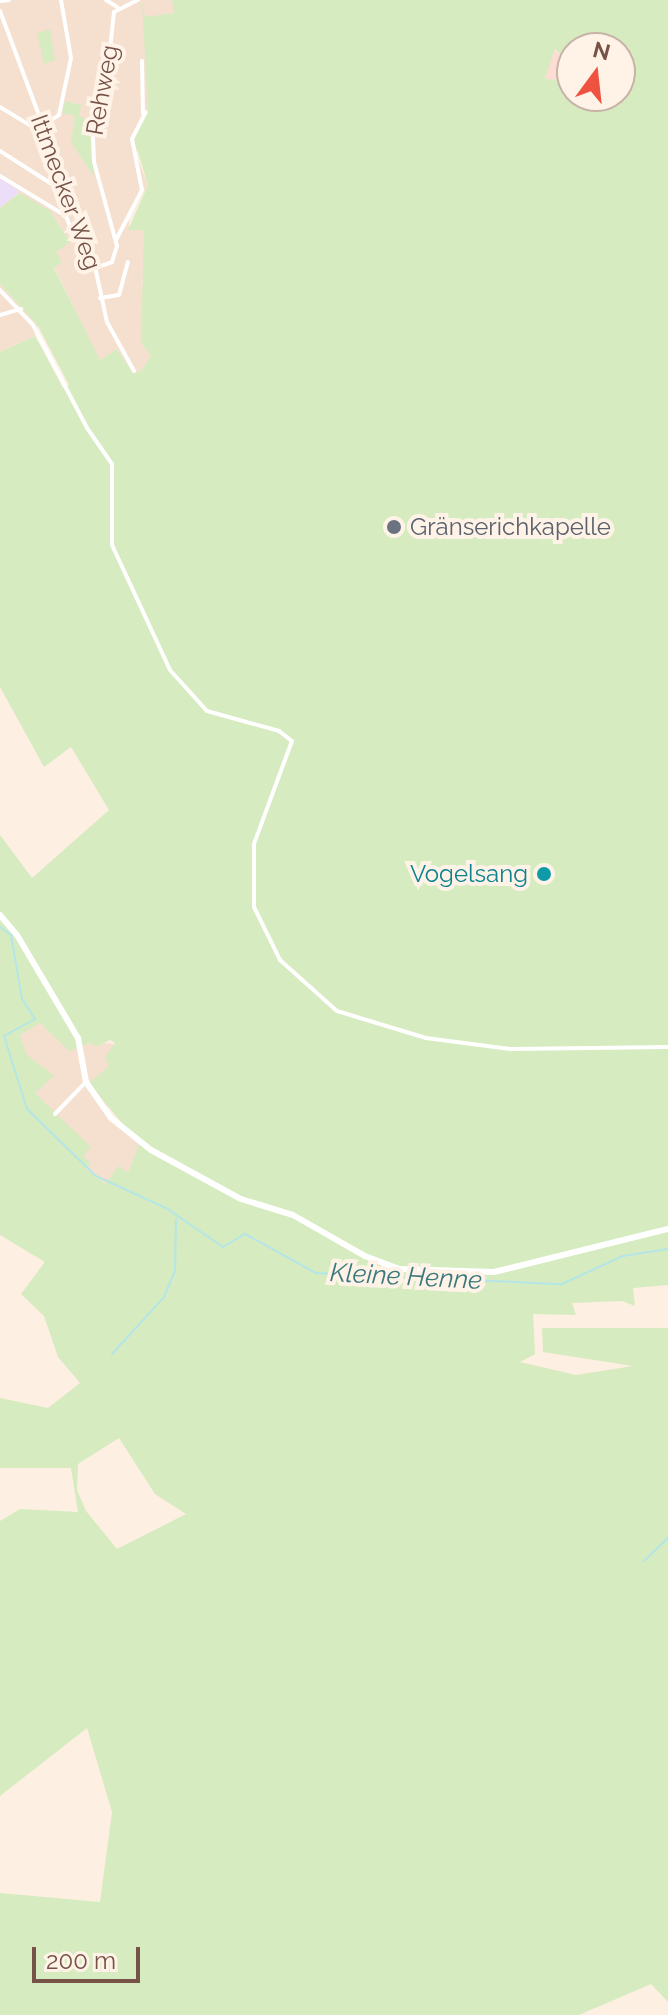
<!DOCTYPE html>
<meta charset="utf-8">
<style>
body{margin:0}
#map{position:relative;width:668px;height:2015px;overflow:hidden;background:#fdefe1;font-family:Raleway,sans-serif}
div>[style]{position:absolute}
.residential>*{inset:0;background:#f5e0cf}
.commercial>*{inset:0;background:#fedcd4}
.education>*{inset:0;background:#ecdef9}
.green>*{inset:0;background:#d6ebbf}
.stream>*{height:2px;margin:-1px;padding:0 1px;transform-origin:1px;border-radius:1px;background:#b5e6e7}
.minor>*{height:4px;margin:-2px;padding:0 2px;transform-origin:2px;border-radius:2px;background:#fff}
.tertiary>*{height:6px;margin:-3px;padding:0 3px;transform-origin:3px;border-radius:3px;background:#fff}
.dots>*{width:22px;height:22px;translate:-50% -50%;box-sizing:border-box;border:4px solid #fff3e8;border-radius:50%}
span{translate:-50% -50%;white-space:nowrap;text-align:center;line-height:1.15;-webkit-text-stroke:8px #fff3e8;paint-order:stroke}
.street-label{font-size:24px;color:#765247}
.worship-label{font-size:24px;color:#5b616d}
.left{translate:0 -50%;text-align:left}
.culture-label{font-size:24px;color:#0d838f}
.right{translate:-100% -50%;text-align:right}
.water-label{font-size:26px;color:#3a787c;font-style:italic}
.north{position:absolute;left:556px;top:32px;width:80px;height:80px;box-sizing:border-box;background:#fff3e8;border:2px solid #c8b3a8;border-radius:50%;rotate:15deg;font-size:22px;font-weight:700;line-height:32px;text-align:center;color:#765247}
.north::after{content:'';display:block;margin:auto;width:28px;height:36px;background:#ed5340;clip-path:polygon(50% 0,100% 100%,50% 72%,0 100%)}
.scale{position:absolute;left:32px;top:1947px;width:108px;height:36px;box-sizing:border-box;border:4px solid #765247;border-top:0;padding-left:10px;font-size:24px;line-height:28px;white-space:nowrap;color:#765247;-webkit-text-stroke:6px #fff3e8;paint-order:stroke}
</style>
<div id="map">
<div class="residential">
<div style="clip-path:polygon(0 0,172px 0,175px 13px,165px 16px,147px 60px,148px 111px,136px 154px,148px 185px,129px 219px,129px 230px,144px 229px,146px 280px,142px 280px,151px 356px,141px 371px,133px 374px,117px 349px,100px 361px,54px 267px,56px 252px,20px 193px,0 208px)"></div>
<div style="clip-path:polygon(0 284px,38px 326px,35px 336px,0 352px)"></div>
<div style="clip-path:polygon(40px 1022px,91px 1042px,115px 1044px,107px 1110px,139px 1145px,128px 1173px,106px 1184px,86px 1169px,55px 1114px,35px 1093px,20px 1035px)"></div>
</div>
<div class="commercial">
<div style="clip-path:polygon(554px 49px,572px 70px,572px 80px,545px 79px)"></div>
</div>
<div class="education">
<div style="clip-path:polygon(0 178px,20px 192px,0 207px)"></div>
</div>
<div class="green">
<div style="clip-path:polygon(evenodd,142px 0,145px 17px,174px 13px,172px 0,668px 0,668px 1285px,633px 1288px,635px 1306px,622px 1301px,572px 1303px,576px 1315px,533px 1314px,535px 1354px,520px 1362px,576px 1375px,633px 1366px,543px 1352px,542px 1328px,668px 1328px,668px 2002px,651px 1984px,579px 2015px,0 2015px,0 1893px,100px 1902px,112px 1812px,87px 1728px,0 1796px,0 1521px,20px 1509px,78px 1512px,71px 1468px,0 1468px,0 1398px,48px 1408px,80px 1383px,58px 1357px,44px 1316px,21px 1294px,45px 1262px,0 1235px,0 919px,13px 926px,0 912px,0 835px,32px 878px,109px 810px,71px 747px,44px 767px,0 687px,0 352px,35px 336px,63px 388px,69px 385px,38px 326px,0 284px,0 208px,20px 193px,50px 211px,70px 242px,56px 252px,62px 262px,54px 268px,100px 360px,117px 349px,133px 373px,141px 371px,151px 356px,141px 343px,144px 230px,128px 230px,148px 185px,134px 139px,148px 111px,142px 0,572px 48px,620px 48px,620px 96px,572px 96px,572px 80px,545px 79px,555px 49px,572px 70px,572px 48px,142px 0,40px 1023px,69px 1051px,90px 1043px,96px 1047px,110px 1040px,115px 1043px,105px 1057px,109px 1066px,89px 1083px,139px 1144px,128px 1173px,118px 1166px,106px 1184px,86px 1169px,91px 1163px,83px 1156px,91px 1147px,35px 1093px,54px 1076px,26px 1054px,20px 1035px,40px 1023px,142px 0,119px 1438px,155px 1494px,186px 1514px,117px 1549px,86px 1511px,77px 1490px,78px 1464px,119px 1438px)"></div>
<div style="clip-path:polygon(50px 29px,55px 60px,44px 64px,37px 33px)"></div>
<div style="clip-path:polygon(65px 101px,81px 105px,79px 116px,89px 120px,94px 177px,71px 142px,75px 116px,62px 113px)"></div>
</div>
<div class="stream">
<div style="left:0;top:927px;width:14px;rotate:36deg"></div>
<div style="left:11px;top:935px;width:65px;rotate:80.2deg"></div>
<div style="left:22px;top:999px;width:24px;rotate:57deg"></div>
<div style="left:35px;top:1019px;width:35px;rotate:151deg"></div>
<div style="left:4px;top:1036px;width:77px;rotate:72.5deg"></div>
<div style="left:27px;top:1109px;width:96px;rotate:44.2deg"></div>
<div style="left:96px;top:1176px;width:77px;rotate:24.6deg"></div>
<div style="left:166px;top:1208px;width:69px;rotate:34.4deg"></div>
<div style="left:223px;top:1247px;width:26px;rotate:-31deg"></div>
<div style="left:245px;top:1234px;width:81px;rotate:28.8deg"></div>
<div style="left:316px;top:1273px;width:246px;rotate:2.6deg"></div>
<div style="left:562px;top:1284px;width:67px;rotate:-24.7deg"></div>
<div style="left:623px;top:1256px;width:46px;rotate:-8.8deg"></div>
<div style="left:112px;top:1354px;width:77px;rotate:-47.6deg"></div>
<div style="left:164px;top:1297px;width:28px;rotate:-67deg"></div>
<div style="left:175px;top:1271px;width:52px;rotate:-88.9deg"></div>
<div style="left:644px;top:1561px;width:33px;rotate:-44deg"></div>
</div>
<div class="minor">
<div style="left:106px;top:0;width:13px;rotate:32deg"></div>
<div style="left:0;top:1px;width:9px;rotate:-6deg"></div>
<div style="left:0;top:11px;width:268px;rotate:69.5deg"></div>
<div style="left:94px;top:262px;width:61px;rotate:77.8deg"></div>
<div style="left:107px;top:322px;width:56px;rotate:61.1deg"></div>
<div style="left:142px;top:61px;width:52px;rotate:88.9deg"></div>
<div style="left:0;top:107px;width:42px;rotate:31.4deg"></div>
<div style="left:36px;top:129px;width:27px;rotate:-31deg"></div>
<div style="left:59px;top:115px;width:58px;rotate:-78.1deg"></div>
<div style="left:71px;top:58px;width:59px;rotate:-99.8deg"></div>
<div style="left:0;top:151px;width:59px;rotate:32.6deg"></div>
<div style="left:50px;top:183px;width:15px;rotate:8deg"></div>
<div style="left:0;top:176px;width:77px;rotate:31.2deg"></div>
<div style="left:66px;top:216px;width:22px;rotate:69deg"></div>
<div style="left:74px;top:237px;width:9px;rotate:-6deg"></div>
<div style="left:116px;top:240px;width:56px;rotate:-62.5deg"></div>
<div style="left:142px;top:190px;width:52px;rotate:-101.1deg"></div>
<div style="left:132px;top:139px;width:30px;rotate:-63deg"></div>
<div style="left:95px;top:268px;width:18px;rotate:-19deg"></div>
<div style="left:112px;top:262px;width:17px;rotate:-73deg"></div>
<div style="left:117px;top:246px;width:87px;rotate:-105.3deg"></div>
<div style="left:94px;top:162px;width:47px;rotate:-92.4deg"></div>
<div style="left:92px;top:115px;width:50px;rotate:-71.2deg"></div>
<div style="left:108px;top:68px;width:56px;rotate:-83.9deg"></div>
<div style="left:114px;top:12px;width:27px;rotate:-27deg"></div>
<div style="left:0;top:290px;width:48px;rotate:46.7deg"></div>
<div style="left:33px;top:325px;width:116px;rotate:62.3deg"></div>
<div style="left:87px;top:428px;width:44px;rotate:55.2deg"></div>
<div style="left:112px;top:464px;width:81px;rotate:90deg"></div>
<div style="left:112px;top:545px;width:138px;rotate:65.1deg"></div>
<div style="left:170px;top:670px;width:55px;rotate:47.9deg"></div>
<div style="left:207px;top:711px;width:75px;rotate:15.5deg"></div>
<div style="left:279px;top:731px;width:16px;rotate:38deg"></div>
<div style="left:292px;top:741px;width:110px;rotate:110.3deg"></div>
<div style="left:254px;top:844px;width:63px;rotate:90deg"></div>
<div style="left:254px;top:907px;width:59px;rotate:63.9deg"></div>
<div style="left:280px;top:960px;width:76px;rotate:41.8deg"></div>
<div style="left:337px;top:1011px;width:93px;rotate:16.9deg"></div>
<div style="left:426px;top:1038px;width:85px;rotate:7.5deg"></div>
<div style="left:510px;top:1049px;width:158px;rotate:-0.7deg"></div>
<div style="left:100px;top:298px;width:19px;rotate:-9deg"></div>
<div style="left:119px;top:295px;width:34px;rotate:-75deg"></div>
<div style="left:0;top:315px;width:22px;rotate:-16deg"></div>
<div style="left:55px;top:1114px;width:45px;rotate:-45.9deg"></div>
</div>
<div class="tertiary">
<div style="left:0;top:915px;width:26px;rotate:50deg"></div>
<div style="left:17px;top:935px;width:120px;rotate:59.4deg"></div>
<div style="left:78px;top:1038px;width:45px;rotate:79.7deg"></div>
<div style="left:86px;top:1082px;width:44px;rotate:55.2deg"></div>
<div style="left:111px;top:1118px;width:51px;rotate:38.7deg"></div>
<div style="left:151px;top:1150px;width:102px;rotate:28.6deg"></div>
<div style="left:241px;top:1199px;width:54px;rotate:17.1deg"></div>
<div style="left:293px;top:1215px;width:83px;rotate:29.7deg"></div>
<div style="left:365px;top:1256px;width:36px;rotate:21deg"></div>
<div style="left:399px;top:1269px;width:95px;rotate:1.8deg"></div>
<div style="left:494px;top:1272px;width:179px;rotate:-13.9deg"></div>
</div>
<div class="dots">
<div style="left:394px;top:527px;background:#6b7280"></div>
<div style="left:544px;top:874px;background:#0f9aa8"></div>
</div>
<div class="street-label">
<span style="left:102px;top:90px;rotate:-80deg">Rehweg</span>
<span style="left:66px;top:192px;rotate:70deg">Ittmecker Weg</span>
</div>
<div class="worship-label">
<span class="left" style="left:410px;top:527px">Gränserichkapelle</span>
</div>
<div class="culture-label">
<span class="right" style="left:528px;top:874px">Vogelsang</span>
</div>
<div class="water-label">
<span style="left:406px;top:1277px;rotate:3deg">Kleine Henne</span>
</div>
<div class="north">N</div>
<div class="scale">200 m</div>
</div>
